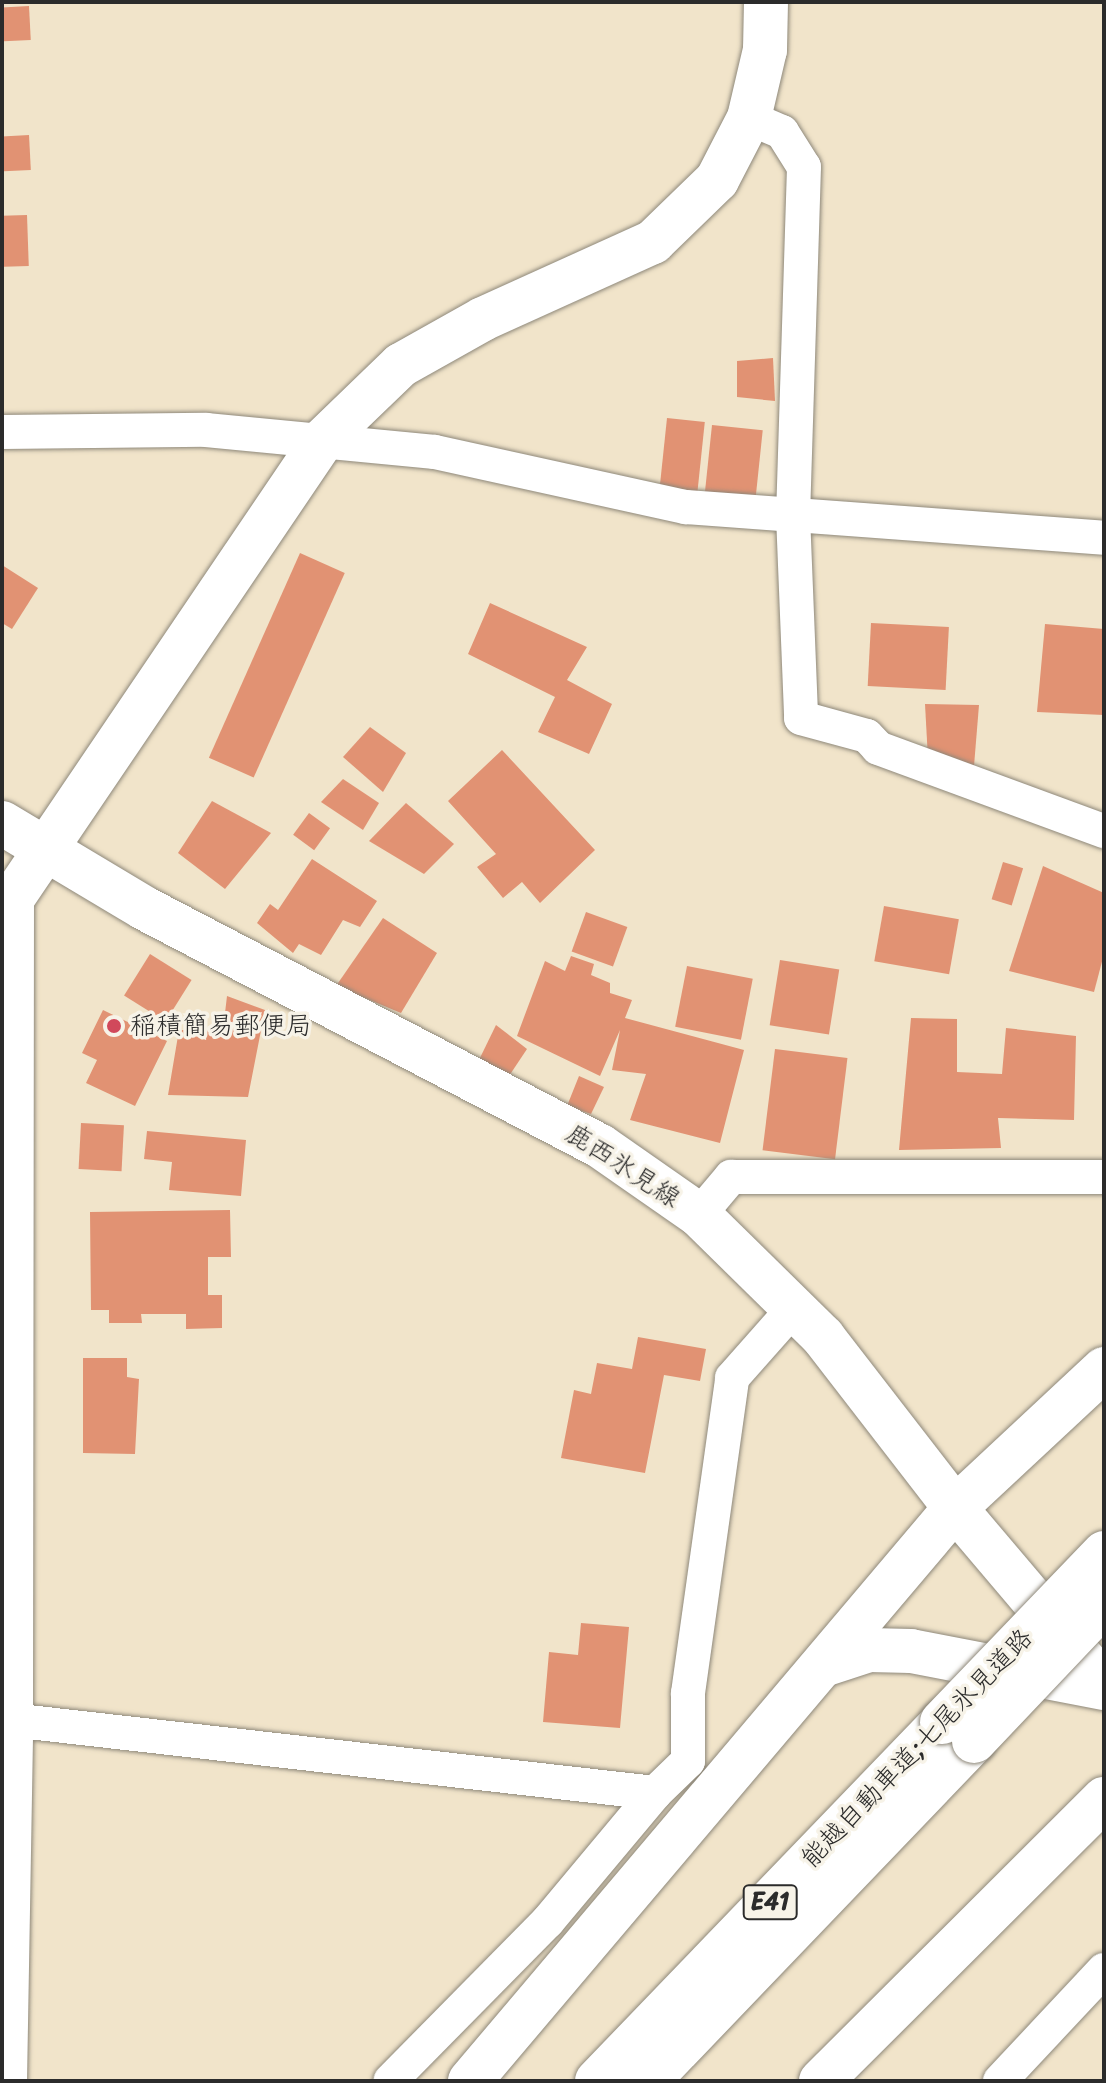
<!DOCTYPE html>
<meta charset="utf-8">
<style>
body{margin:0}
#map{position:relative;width:1106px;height:2083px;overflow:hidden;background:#f1e4ca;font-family:Sriracha,"Klee One",sans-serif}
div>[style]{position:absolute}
.building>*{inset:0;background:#e19273;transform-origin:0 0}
.roads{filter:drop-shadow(0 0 2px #8e887a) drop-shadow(0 0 2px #8e887a)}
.minor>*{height:34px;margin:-17px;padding:0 17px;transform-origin:17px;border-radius:17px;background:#fff}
.tertiary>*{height:44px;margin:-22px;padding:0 22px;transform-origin:22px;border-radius:22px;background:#fff}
.secondary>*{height:44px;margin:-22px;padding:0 22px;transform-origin:22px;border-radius:22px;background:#fff}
.motorway>*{height:44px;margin:-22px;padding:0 22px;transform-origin:22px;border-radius:22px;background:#fff}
.bridges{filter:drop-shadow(0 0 2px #8e887a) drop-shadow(0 0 2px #8e887a)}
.motorway-bridge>*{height:44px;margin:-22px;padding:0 22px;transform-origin:22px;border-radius:22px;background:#fff}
.dots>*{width:22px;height:22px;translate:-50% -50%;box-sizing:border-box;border:4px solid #f7f3e8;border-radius:50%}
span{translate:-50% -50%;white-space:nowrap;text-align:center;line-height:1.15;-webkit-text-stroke:7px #f7f3e8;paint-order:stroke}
.shield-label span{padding:2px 6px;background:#f7f3e8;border:2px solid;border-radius:6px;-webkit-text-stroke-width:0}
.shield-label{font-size:24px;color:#2b2b2b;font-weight:700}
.poi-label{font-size:26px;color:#2b2b2b}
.left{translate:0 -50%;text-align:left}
.street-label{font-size:26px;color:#2b2b2b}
.frame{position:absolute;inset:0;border:4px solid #2b2b2b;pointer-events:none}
</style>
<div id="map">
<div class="building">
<div style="left:29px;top:6px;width:34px;height:27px;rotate:87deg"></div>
<div style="left:29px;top:135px;width:35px;height:27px;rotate:87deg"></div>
<div style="left:27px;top:215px;width:51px;height:25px;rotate:88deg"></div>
<div style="clip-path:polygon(773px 358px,775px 401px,737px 397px,737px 361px)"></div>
<div style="left:667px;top:418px;width:38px;height:72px;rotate:6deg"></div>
<div style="left:712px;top:425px;width:51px;height:69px;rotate:6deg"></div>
<div style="left:300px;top:553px;width:49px;height:224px;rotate:24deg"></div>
<div style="clip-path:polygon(2px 565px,38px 588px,12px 629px,2px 623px)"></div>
<div style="clip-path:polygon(490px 603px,587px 647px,567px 680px,612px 704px,589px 754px,538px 732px,555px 697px,468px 654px)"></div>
<div style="left:871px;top:623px;width:78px;height:63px;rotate:3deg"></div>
<div style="clip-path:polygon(1045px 624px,1104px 629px,1104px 715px,1037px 712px)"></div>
<div style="clip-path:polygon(925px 704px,979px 705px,974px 766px,928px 759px)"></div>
<div style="clip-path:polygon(370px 727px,406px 753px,383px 792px,343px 757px)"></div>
<div style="clip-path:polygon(502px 750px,595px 850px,540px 903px,522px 882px,503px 898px,477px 867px,496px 854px,448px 801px)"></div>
<div style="clip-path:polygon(343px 779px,379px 803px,363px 830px,321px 802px)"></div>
<div style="clip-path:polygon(212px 801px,271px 833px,225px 889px,178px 853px)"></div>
<div style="clip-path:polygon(406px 803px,454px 844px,424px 874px,369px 841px)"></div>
<div style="left:309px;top:813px;width:26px;height:27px;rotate:36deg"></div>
<div style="clip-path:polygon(312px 859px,377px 901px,360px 927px,343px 920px,321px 955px,299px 944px,293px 953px,257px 923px,270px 904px,278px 910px)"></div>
<div style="left:1003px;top:862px;width:21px;height:39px;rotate:17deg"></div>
<div style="clip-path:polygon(1043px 866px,1104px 893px,1104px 954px,1094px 992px,1009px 971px)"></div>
<div style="left:884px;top:906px;width:76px;height:56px;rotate:10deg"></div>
<div style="left:586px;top:912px;width:44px;height:42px;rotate:20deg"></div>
<div style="clip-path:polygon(383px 918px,437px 953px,401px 1013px,336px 986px)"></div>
<div style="left:150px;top:954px;width:49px;height:49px;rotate:32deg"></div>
<div style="clip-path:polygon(571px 956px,594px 964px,591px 975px,610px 983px,610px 993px,632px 1000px,625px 1018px,744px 1050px,720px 1143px,630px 1120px,646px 1074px,612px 1070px,620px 1030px,600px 1076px,517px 1036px,545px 961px,565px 971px)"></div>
<div style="left:780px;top:960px;width:60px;height:66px;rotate:9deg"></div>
<div style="left:687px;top:966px;width:67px;height:62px;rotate:11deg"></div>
<div style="clip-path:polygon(227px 996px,265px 1010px,248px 1097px,168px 1095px,179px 1030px,223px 1030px)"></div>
<div style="clip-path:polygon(103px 1010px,167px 1041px,135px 1106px,86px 1083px,97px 1060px,82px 1053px)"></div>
<div style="clip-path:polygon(911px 1018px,957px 1019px,957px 1072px,1002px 1074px,1006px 1028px,1076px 1036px,1074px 1120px,998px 1118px,1001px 1148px,899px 1150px)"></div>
<div style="clip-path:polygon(496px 1025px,527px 1049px,507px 1079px,478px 1062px)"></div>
<div style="left:775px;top:1049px;width:73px;height:102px;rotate:7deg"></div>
<div style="clip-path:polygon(579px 1076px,604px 1087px,591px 1114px,567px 1106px)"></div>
<div style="left:81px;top:1123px;width:43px;height:46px;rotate:3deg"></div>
<div style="clip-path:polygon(147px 1131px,246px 1140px,241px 1196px,169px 1190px,172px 1162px,144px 1159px)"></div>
<div style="clip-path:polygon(230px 1210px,231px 1257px,208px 1257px,208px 1295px,222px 1295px,222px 1328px,186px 1329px,186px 1314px,141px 1314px,142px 1323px,109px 1323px,109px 1310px,91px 1310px,90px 1212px)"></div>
<div style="clip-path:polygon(638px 1337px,706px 1349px,700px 1381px,664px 1375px,645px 1473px,561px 1458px,574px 1390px,591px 1394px,597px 1363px,632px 1369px)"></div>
<div style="clip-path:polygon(83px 1358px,127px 1358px,127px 1377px,139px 1379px,135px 1454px,83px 1453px)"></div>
<div style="clip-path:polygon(581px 1623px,629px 1627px,620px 1728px,543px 1722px,549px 1652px,578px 1655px)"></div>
</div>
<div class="roads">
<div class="minor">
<div style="left:749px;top:118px;width:36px;rotate:23deg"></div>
<div style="left:782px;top:132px;width:41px;rotate:57.8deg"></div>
<div style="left:804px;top:167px;width:348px;rotate:91.8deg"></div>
<div style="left:793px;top:515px;width:203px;rotate:87.7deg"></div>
<div style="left:801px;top:718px;width:68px;rotate:15.3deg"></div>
<div style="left:867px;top:736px;width:16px;rotate:47deg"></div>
<div style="left:878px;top:748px;width:241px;rotate:20.2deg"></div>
<div style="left:2px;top:432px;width:204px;rotate:-0.6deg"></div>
<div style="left:206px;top:430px;width:230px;rotate:5.5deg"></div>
<div style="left:435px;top:452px;width:257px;rotate:12.4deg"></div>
<div style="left:686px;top:507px;width:419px;rotate:4.2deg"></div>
<div style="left:699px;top:1215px;width:50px;rotate:-49.9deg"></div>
<div style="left:731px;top:1177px;width:373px"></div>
<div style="left:11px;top:1720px;width:648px;rotate:6.47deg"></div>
<div style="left:655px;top:1793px;width:168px;rotate:129.9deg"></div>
<div style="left:547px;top:1922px;width:223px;rotate:134.6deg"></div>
<div style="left:655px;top:1793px;width:46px;rotate:-44.1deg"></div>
<div style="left:688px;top:1761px;width:68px;rotate:-90deg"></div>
<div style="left:688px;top:1693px;width:318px;rotate:-82deg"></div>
<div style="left:732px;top:1378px;width:94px;rotate:-48.5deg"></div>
<div style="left:1000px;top:2081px;width:152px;rotate:-46.9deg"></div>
</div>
<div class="tertiary">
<div style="left:5px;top:2081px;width:361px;rotate:-89deg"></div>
<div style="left:11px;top:1720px;width:821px;rotate:-89.93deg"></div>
<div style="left:12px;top:899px;width:553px;rotate:-55.91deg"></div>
<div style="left:322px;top:441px;width:110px;rotate:-43.9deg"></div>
<div style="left:401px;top:365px;width:94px;rotate:-29.3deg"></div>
<div style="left:483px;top:319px;width:187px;rotate:-24.4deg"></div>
<div style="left:653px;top:242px;width:89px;rotate:-44.1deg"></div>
<div style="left:717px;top:180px;width:70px;rotate:-62.7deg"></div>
<div style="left:749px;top:118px;width:70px;rotate:-76.8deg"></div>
<div style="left:765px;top:50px;width:48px;rotate:-88.8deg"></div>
</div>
<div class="secondary">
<div style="left:2px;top:823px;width:165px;rotate:30.9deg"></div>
<div style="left:144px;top:908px;width:514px;rotate:27.56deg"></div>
<div style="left:600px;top:1146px;width:121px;rotate:34.9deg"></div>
<div style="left:699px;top:1215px;width:174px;rotate:44.5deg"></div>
<div style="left:823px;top:1337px;width:216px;rotate:52.3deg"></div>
<div style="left:955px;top:1508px;width:231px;rotate:49.7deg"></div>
</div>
<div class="motorway">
<div style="left:826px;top:1664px;width:45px;rotate:-18deg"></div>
<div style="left:869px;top:1650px;width:42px;rotate:1.4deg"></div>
<div style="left:911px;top:1651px;width:197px;rotate:10.9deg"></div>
<div style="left:470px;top:2081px;width:751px;rotate:-49.75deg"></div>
<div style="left:955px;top:1508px;width:204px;rotate:-43deg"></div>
<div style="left:597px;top:2081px;width:498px;rotate:-46.1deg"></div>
<div style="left:648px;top:2081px;width:471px;rotate:-46.2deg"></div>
<div style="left:821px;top:2081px;width:400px;rotate:-44.9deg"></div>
</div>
</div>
<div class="bridges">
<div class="motorway-bridge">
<div style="left:942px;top:1722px;width:234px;rotate:-46.2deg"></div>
<div style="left:974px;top:1741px;width:189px;rotate:-46.5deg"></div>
</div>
</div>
<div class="dots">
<div style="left:114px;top:1026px;background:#d1495b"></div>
</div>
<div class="shield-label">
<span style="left:770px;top:1902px">E41</span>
</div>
<div class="poi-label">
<span class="left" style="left:130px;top:1026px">稲積簡易郵便局</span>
</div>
<div class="street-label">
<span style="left:623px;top:1166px;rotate:33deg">鹿西氷見線</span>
<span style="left:917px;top:1748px;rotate:-46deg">能越自動車道;七尾氷見道路</span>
</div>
<div class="frame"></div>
</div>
